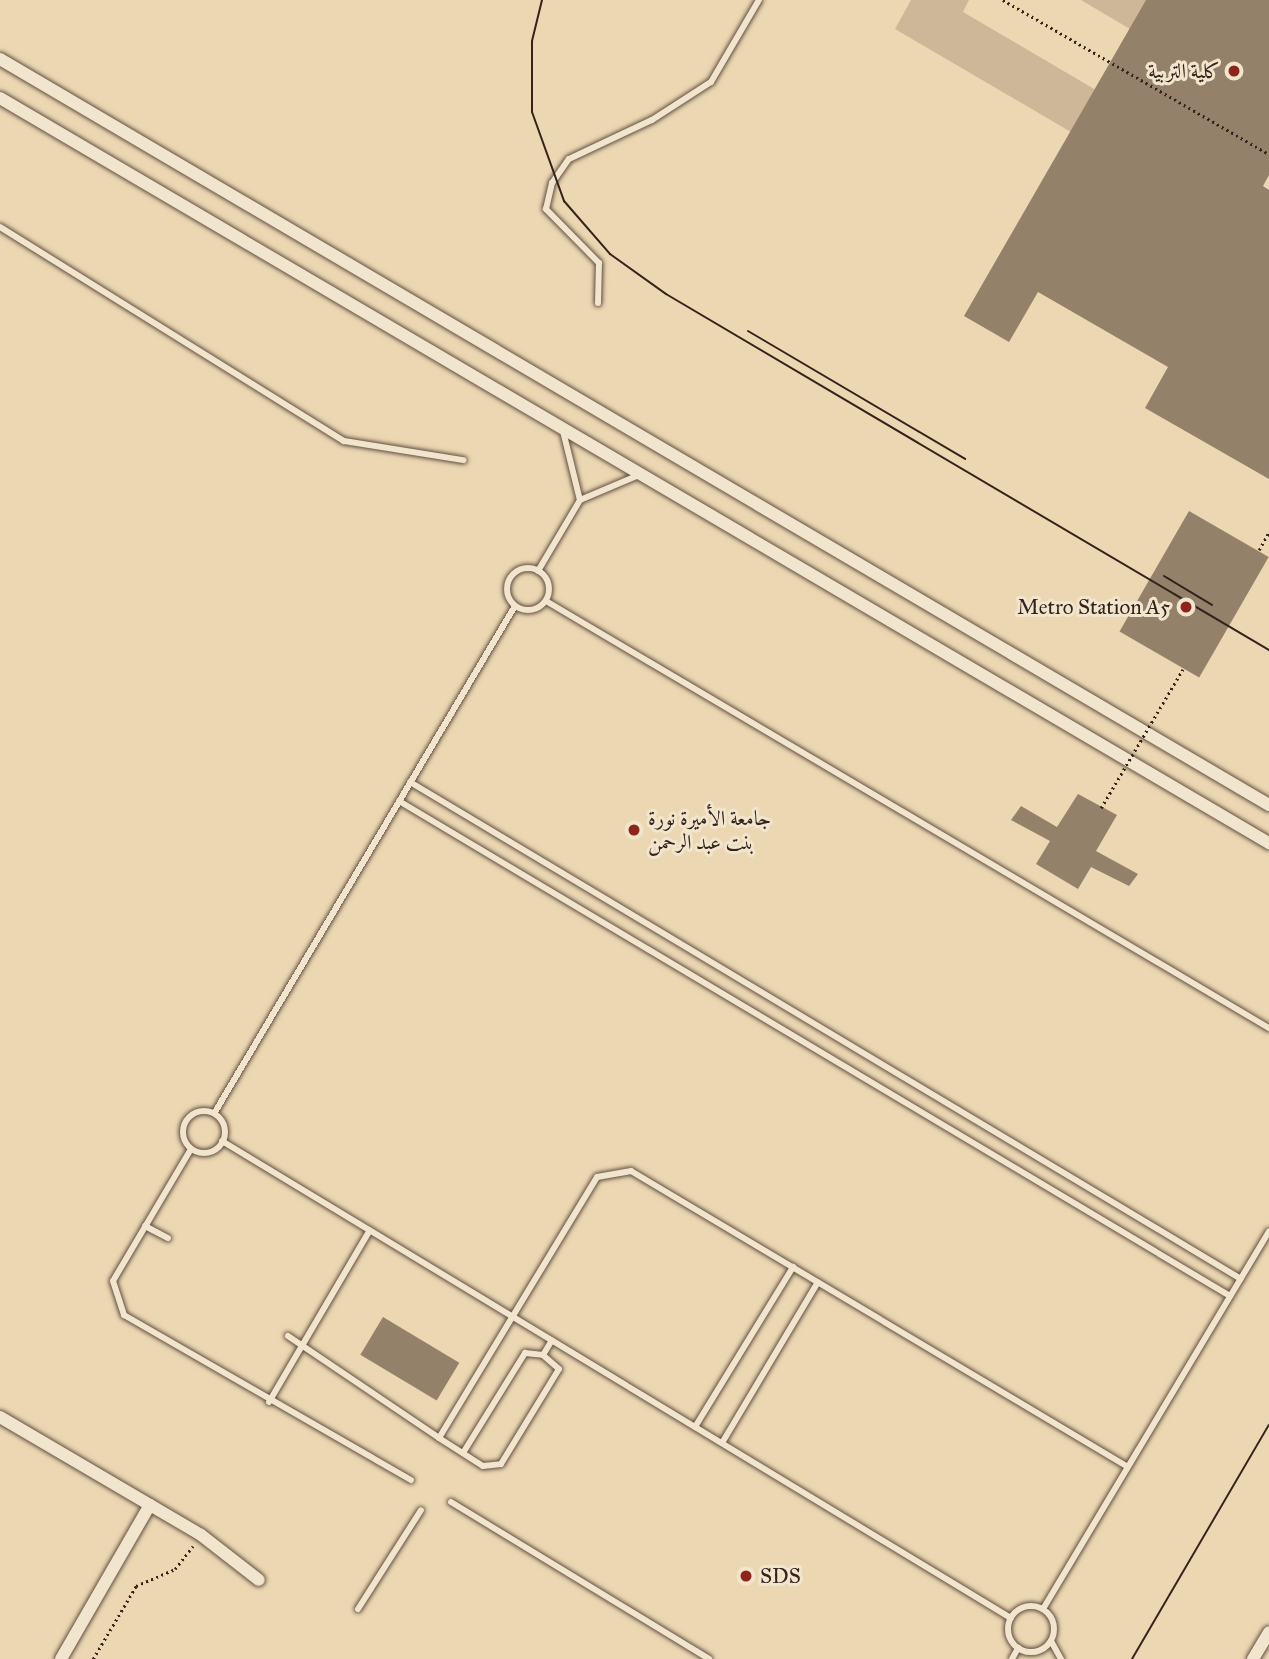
<!DOCTYPE html>
<meta charset="utf-8">
<style>
body{margin:0}
#map{position:relative;width:1269px;height:1659px;overflow:hidden;background:#ebd7b2;font-family:"IM FELL Great Primer",Amiri,serif}
div>[style]{position:absolute}
.green>*{inset:0;background:#ccb898}
.building>*{inset:0;background:#93816a;transform-origin:0 0}
.path>*{height:2.5px;margin-top:-1.25px;transform-origin:0;background:repeating-linear-gradient(90deg,#34231c 0 2px,transparent 0 5.5px)}
.roads{filter:drop-shadow(0 0 2px #625042) drop-shadow(0 0 2px #625042)}
.service>*{height:6px;margin:-3px;padding:0 3px;transform-origin:3px;border-radius:3px;background:#f2e5cd}
.service>.ring{margin:-3px;padding:0;box-sizing:content-box;background:none;border:6px solid #f2e5cd;border-radius:50%}
.minor>*{height:12px;margin:-6px;padding:0 6px;transform-origin:6px;border-radius:6px;background:#f2e5cd}
.tram>*{height:2px;margin:-1px;padding:0 1px;transform-origin:1px;border-radius:1px;background:#34231c}
.path-bridge>*{height:2.5px;margin-top:-1.25px;transform-origin:0;background:repeating-linear-gradient(90deg,#34231c 0 2px,transparent 0 5.5px)}
.dots>*{width:19px;height:19px;translate:-50% -50%;box-sizing:border-box;border:4px solid #f2e5cd;border-radius:50%}
span{translate:-50% -50%;white-space:nowrap;text-align:center;line-height:1.15;-webkit-text-stroke:6px #f2e5cd;paint-order:stroke}
.poi-label{font-size:21px;color:#34231c}
.right{translate:-100% -50%;text-align:right}
.left{translate:0 -50%;text-align:left}
</style>
<div id="map">
<div class="green">
<div style="clip-path:polygon(911px 0,969px 0,963px 12px,1101px 93px,1076px 135px,895px 29px)"></div>
<div style="clip-path:polygon(1081px 0,1153px 0,1135px 32px)"></div>
</div>
<div class="building">
<div style="clip-path:polygon(1146px 0,1269px 0,1269px 175px,1263px 186px,1269px 190px,1269px 479px,1145px 408px,1168px 367px,1038px 292px,1009px 342px,964px 316px)"></div>
<div style="left:1189px;top:511px;width:92px;height:139px;rotate:30deg"></div>
<div style="clip-path:polygon(1078px 794px,1117px 815px,1096px 851px,1138px 874px,1129px 886px,1091px 867px,1078px 889px,1036px 864px,1050px 841px,1011px 820px,1021px 806px,1057px 827px)"></div>
<div style="left:383px;top:1317px;width:89px;height:44px;rotate:31deg"></div>
</div>
<div class="path">
<div style="left:1003px;top:0;width:307px;rotate:30.1deg"></div>
<div style="left:1259px;top:550px;width:21px;rotate:-61deg"></div>
<div style="left:93px;top:1659px;width:85px;rotate:-59.5deg"></div>
<div style="left:136px;top:1586px;width:43px;rotate:-23.6deg"></div>
<div style="left:175px;top:1569px;width:29px;rotate:-52deg"></div>
</div>
<div class="roads">
<div class="service">
<div style="left:0;top:227px;width:405px;rotate:31.9deg"></div>
<div style="left:344px;top:441px;width:121px;rotate:9.1deg"></div>
<div style="left:598px;top:303px;width:40px;rotate:-88.6deg"></div>
<div style="left:599px;top:263px;width:76px;rotate:-134.5deg"></div>
<div style="left:546px;top:209px;width:27px;rotate:-77deg"></div>
<div style="left:552px;top:183px;width:29px;rotate:-55deg"></div>
<div style="left:569px;top:159px;width:92px;rotate:-25.2deg"></div>
<div style="left:652px;top:120px;width:70px;rotate:-32.8deg"></div>
<div style="left:711px;top:82px;width:95px;rotate:-59.7deg"></div>
<div style="left:563px;top:431px;width:71px;rotate:76.2deg"></div>
<div style="left:580px;top:500px;width:64px;rotate:-23deg"></div>
<div class="ring" style="left:507px;top:568px;width:36px;height:36px"></div>
<div style="left:538px;top:571px;width:82px;rotate:-59.4deg"></div>
<div style="left:546px;top:601px;width:840px;rotate:30.57deg"></div>
<div style="left:410px;top:782px;width:968px;rotate:30.88deg"></div>
<div style="left:399px;top:801px;width:967px;rotate:30.78deg"></div>
<div class="ring" style="left:183px;top:1111px;width:36px;height:36px"></div>
<div style="left:215px;top:1112px;width:588px;rotate:-59.34deg"></div>
<div style="left:222px;top:1141px;width:922px;rotate:31.16deg"></div>
<div style="left:191px;top:1149px;width:153px;rotate:120.6deg"></div>
<div style="left:113px;top:1281px;width:36px;rotate:72deg"></div>
<div style="left:124px;top:1315px;width:331px;rotate:29.9deg"></div>
<div style="left:145px;top:1226px;width:26px;rotate:28deg"></div>
<div style="left:288px;top:1336px;width:182px;rotate:34deg"></div>
<div style="left:439px;top:1438px;width:305px;rotate:-58.8deg"></div>
<div style="left:597px;top:1177px;width:35px;rotate:-10deg"></div>
<div style="left:631px;top:1171px;width:578px;rotate:30.78deg"></div>
<div style="left:269px;top:1402px;width:199px;rotate:-59.6deg"></div>
<div style="left:695px;top:1427px;width:188px;rotate:-58.5deg"></div>
<div style="left:439px;top:1438px;width:52px;rotate:32.5deg"></div>
<div style="left:483px;top:1466px;width:18px;rotate:-6deg"></div>
<div style="left:501px;top:1464px;width:111px;rotate:-58.6deg"></div>
<div style="left:559px;top:1369px;width:21px;rotate:-139deg"></div>
<div style="left:543px;top:1355px;width:17px;rotate:-59deg"></div>
<div style="left:722px;top:1443px;width:187px;rotate:-59.2deg"></div>
<div style="left:463px;top:1453px;width:118px;rotate:-58.2deg"></div>
<div style="left:525px;top:1353px;width:18px;rotate:6deg"></div>
<div style="left:451px;top:1502px;width:302px;rotate:31.3deg"></div>
<div class="ring" style="left:1008px;top:1606px;width:40px;height:40px"></div>
<div style="left:358px;top:1609px;width:117px;rotate:-57.5deg"></div>
<div style="left:1043px;top:1609px;width:440px;rotate:-59.1deg"></div>
<div style="left:1051px;top:1641px;width:21px;rotate:61deg"></div>
<div style="left:1012px;top:1659px;width:13px;rotate:-61deg"></div>
</div>
<div class="minor">
<div style="left:0;top:59px;width:1472px;rotate:30.45deg"></div>
<div style="left:0;top:98px;width:1472px;rotate:30.42deg"></div>
<div style="left:0;top:1417px;width:233px;rotate:30.4deg"></div>
<div style="left:201px;top:1535px;width:73px;rotate:37.8deg"></div>
<div style="left:61px;top:1659px;width:178px;rotate:-60deg"></div>
<div style="left:1253px;top:1659px;width:31px;rotate:-59deg"></div>
</div>
</div>
<div class="tram">
<div style="left:542px;top:0;width:42px;rotate:103.7deg"></div>
<div style="left:532px;top:41px;width:71px;rotate:90deg"></div>
<div style="left:532px;top:112px;width:95px;rotate:70.2deg"></div>
<div style="left:564px;top:201px;width:70px;rotate:49deg"></div>
<div style="left:610px;top:254px;width:69px;rotate:35.5deg"></div>
<div style="left:666px;top:294px;width:700px;rotate:30.56deg"></div>
<div style="left:748px;top:331px;width:252px;rotate:30.5deg"></div>
<div style="left:1164px;top:576px;width:56px;rotate:31.1deg"></div>
<div style="left:1132px;top:1659px;width:271px;rotate:-59.7deg"></div>
</div>
<div class="path-bridge">
<div style="left:1101px;top:808px;width:161px;rotate:-59.5deg"></div>
</div>
<div class="dots">
<div style="left:1234px;top:71px;background:#8f2418"></div>
<div style="left:1186px;top:607px;background:#8f2418"></div>
<div style="left:634px;top:830px;background:#8f2418"></div>
<div style="left:746px;top:1576px;background:#8f2418"></div>
</div>
<div class="poi-label">
<span class="right" style="left:1220px;top:71px">كلية التربية</span>
<span class="right" style="left:1170px;top:607px">Metro Station A5</span>
<span class="left" style="left:648px;top:830px">جامعة الأميرة نورة<br>بنت عبد الرحمن</span>
<span class="left" style="left:760px;top:1576px">SDS</span>
</div>
</div>
